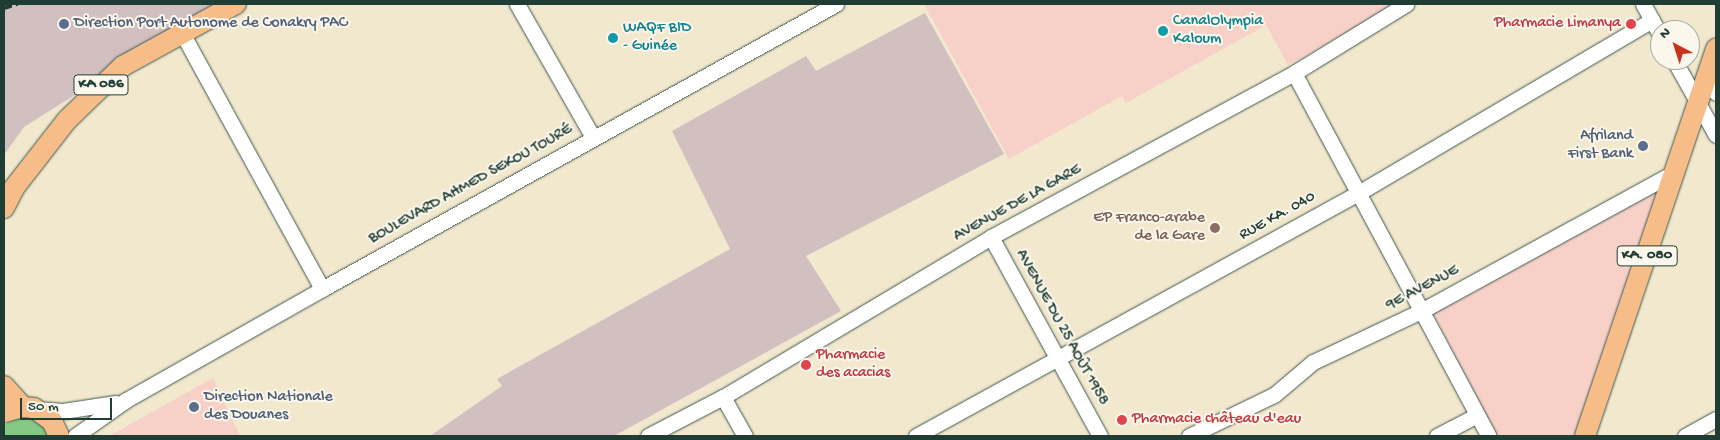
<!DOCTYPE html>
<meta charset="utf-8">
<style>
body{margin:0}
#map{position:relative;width:1720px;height:440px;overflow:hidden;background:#f1e8ce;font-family:"Gochi Hand",sans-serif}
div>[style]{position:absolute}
.built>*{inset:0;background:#f7d1c8}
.industrial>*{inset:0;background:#d2bfc0}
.green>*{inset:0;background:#84ca84}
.roads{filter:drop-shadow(0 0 1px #3e574b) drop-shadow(0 0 1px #3e574b)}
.minor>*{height:15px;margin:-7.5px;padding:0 7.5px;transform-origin:7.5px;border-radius:7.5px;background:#fff}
.major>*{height:20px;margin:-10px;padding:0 10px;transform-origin:10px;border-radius:10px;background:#f7bd88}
.rail>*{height:4px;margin-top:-2px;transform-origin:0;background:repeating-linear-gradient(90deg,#1f3d34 0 8px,transparent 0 12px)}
.dots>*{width:14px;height:14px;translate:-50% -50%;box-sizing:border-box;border:2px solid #fbf7ec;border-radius:50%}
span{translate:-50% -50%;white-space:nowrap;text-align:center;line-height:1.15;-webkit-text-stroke:4px #fbf7ec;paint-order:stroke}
.shield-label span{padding:1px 4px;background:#fbf7ec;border:1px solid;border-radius:4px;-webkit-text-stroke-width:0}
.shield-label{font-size:15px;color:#1f3d34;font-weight:700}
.culture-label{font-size:16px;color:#0d838f}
.left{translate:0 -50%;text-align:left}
.service-label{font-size:16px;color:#4e5e75}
.right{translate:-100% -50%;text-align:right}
.health-label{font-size:16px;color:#be3a42}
.street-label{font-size:16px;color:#1f3d34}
.education-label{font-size:16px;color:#785e54}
.frame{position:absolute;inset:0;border:5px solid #1f3d34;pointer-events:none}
.north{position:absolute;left:1650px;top:20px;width:50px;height:50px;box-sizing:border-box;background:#fbf7ec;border:1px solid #a3ada2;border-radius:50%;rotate:320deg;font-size:14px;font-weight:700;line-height:20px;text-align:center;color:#1f3d34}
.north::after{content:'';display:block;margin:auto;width:18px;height:22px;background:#c8321e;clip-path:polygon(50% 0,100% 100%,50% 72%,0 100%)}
.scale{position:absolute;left:20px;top:398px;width:92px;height:22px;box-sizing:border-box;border:2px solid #1f3d34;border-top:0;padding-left:6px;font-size:15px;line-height:18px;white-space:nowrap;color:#1f3d34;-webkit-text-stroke:4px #fbf7ec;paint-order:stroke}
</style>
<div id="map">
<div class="built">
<div style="clip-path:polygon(924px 4px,1399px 4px,1288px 65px,1266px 25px,1126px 103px,1122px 96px,1009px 159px)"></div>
<div style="clip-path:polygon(1663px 187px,1581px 436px,1496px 436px,1433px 312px)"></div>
<div style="clip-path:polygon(213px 378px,240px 436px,109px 436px)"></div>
</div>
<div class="industrial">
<div style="clip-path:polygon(4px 4px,219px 4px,24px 127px,4px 155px)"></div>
<div style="clip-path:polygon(925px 13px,1004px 154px,806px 256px,841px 311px,614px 436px,430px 436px,502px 386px,497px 379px,730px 249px,672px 131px,806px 56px,816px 71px)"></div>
</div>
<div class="green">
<div style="clip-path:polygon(21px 417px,30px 417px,45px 427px,50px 436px,4px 436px,5px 424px)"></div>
</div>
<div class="roads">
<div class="minor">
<div style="left:517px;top:4px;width:153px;rotate:60.3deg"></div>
<div style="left:1643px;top:4px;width:35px;rotate:61deg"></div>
<div style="left:182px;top:33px;width:292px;rotate:61.3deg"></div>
<div style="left:1674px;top:60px;width:86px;rotate:60.8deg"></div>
<div style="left:1294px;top:73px;width:412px;rotate:61.8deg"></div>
<div style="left:1707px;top:76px;width:19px;rotate:62deg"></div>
<div style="left:991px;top:237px;width:227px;rotate:61.3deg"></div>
<div style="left:723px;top:397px;width:45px;rotate:60.6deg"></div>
<div style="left:36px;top:409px;width:27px;rotate:4deg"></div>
<div style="left:63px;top:411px;width:53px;rotate:-8.7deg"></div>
<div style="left:75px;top:436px;width:62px;rotate:-35.2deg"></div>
<div style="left:126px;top:400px;width:225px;rotate:-29.5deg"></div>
<div style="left:322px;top:289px;width:588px;rotate:-29.01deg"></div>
<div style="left:648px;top:436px;width:85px;rotate:-27.5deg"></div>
<div style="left:723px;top:397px;width:312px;rotate:-30.8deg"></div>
<div style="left:991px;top:237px;width:345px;rotate:-28.4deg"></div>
<div style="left:1294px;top:73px;width:132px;rotate:-31.6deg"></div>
<div style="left:916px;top:436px;width:507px;rotate:-28.79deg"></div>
<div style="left:1360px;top:192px;width:339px;rotate:-30.5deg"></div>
<div style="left:1189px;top:436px;width:94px;rotate:-25.8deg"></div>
<div style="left:1274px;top:395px;width:51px;rotate:-40.2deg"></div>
<div style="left:1313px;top:362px;width:119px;rotate:-25.3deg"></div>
<div style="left:1421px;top:311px;width:290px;rotate:-28.7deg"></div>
<div style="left:1437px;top:436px;width:45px;rotate:-27.7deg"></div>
<div style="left:1685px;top:436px;width:35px;rotate:-29deg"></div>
</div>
<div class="major">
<div style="left:4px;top:208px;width:22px;rotate:-63deg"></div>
<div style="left:14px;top:188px;width:86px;rotate:-52.1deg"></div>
<div style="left:67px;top:120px;width:78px;rotate:-44deg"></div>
<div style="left:123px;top:66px;width:129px;rotate:-28.8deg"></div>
<div style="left:4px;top:386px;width:28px;rotate:48deg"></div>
<div style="left:4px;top:412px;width:20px;rotate:-15deg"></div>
<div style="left:23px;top:407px;width:11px;rotate:5deg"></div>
<div style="left:34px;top:408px;width:22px;rotate:36deg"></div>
<div style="left:52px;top:421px;width:17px;rotate:65deg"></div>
<div style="left:1585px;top:436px;width:409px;rotate:-71.3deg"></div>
</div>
</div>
<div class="rail">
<div style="left:4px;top:8px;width:14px;rotate:-17deg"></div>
</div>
<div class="dots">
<div style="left:64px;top:24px;background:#5c6f8a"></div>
<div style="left:1631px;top:24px;background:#e0444e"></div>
<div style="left:1163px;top:31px;background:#0f9aa8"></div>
<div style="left:613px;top:38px;background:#0f9aa8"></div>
<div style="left:1643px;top:146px;background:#5c6f8a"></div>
<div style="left:1215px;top:228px;background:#8d6e63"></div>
<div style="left:806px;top:365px;background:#e0444e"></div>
<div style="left:194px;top:407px;background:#5c6f8a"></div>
<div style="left:1122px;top:420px;background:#e0444e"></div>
</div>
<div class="shield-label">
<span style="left:101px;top:85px">KA 086</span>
<span style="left:1647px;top:256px">KA. 080</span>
</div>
<div class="culture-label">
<span class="left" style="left:1173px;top:31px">CanalOlympia<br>Kaloum</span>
<span class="left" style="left:623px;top:38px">WAQF BID<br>- Guinée</span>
</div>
<div class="service-label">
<span class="left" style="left:74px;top:24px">Direction Port Autonome de Conakry PAC</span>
<span class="right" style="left:1633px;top:146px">Afriland<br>First Bank</span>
<span class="left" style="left:204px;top:407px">Direction Nationale<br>des Douanes</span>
</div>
<div class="health-label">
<span class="right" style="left:1621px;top:24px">Pharmacie Limanya</span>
<span class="left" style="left:816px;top:365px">Pharmacie<br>des acacias</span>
<span class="left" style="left:1132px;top:420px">Pharmacie château d'eau</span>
</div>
<div class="street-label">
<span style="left:471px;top:185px;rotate:-29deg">BOULEVARD AHMED SEKOU TOURÉ</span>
<span style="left:1018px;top:204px;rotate:-29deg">AVENUE DE LA GARE</span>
<span style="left:1278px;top:217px;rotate:-29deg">RUE KA. 040</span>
<span style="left:1423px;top:289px;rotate:-28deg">9E AVENUE</span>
<span style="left:1061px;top:328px;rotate:61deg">AVENUE DU 25 AOÛT 1958</span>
</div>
<div class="education-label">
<span class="right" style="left:1205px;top:228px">EP Franco-arabe<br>de la Gare</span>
</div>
<div class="frame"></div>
<div class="north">N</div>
<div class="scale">50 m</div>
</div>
